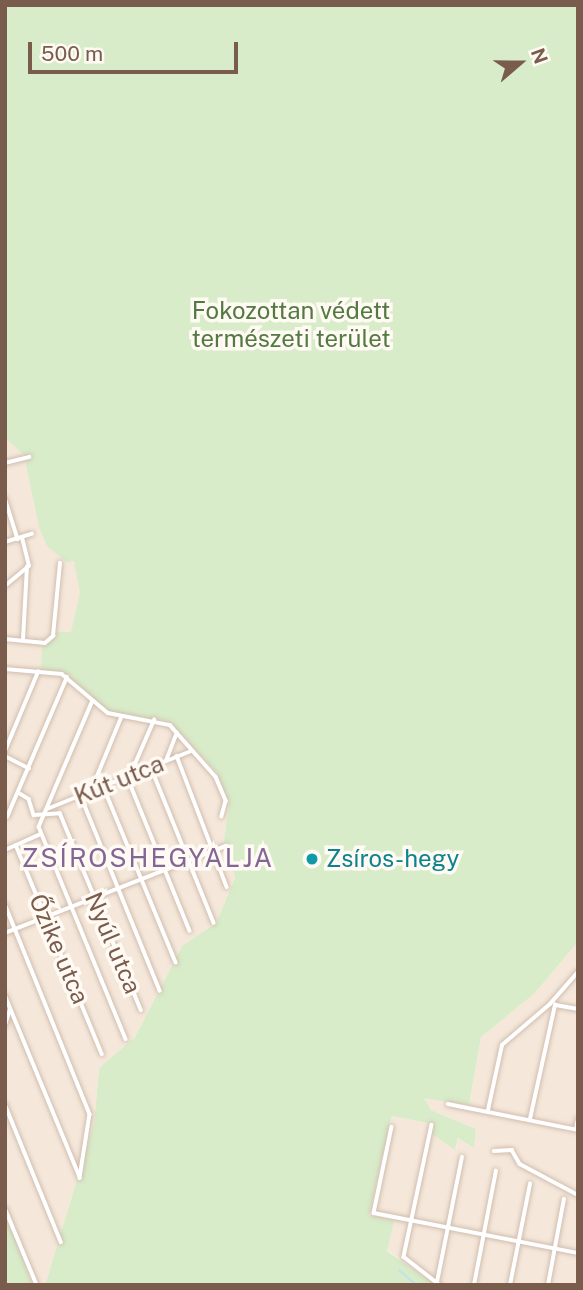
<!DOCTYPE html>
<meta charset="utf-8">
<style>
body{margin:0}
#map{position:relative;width:583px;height:1290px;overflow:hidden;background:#fdf6ec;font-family:"Public Sans",sans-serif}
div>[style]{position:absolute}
.residential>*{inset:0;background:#f5e8da}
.green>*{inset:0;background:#d8ecc9}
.stream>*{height:2px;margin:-1px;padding:0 1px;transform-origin:1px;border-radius:1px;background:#bfe3e8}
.roads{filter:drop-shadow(0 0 2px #d1beb0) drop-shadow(0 0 2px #d1beb0)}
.minor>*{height:3.5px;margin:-1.75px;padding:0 1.75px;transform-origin:1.75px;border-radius:1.75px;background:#fff}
.dots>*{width:19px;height:19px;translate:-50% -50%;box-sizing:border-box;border:4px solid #fffaf3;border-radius:50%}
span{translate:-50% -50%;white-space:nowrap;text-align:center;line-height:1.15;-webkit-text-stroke:7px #fffaf3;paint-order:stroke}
.park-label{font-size:24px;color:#537a41}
.street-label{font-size:24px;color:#7a5c4d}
.culture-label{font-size:24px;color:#0d838f}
.left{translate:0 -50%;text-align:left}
.neighbourhood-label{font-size:26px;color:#846695;letter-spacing:2px}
.frame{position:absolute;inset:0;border:7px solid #7a5c4d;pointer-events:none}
.north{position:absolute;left:485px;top:28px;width:70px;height:70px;-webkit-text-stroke:5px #fffaf3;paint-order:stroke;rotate:70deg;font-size:19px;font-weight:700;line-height:28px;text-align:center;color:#7a5c4d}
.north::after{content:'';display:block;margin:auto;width:24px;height:32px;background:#7a5c4d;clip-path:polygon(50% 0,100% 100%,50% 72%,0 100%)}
.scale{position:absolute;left:28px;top:42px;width:210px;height:32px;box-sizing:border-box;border:4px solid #7a5c4d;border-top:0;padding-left:9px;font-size:21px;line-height:24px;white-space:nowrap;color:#7a5c4d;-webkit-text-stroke:5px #fffaf3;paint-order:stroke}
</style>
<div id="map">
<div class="residential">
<div style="clip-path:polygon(5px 436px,28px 450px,85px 581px,67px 676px,92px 700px,169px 720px,216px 773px,229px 805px,224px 840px,235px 878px,216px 923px,182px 946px,135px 1037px,99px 1068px,94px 1124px,45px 1285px,32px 1285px,5px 1222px)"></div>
<div style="clip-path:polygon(578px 942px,578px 1285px,436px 1285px,387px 1250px,369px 1215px,392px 1116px,434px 1124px,456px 1149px,458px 1138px,474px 1148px,476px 1129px,431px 1110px,423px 1097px,469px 1105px,481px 1037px,535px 993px)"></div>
</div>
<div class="green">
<div style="clip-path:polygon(5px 5px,578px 5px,578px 942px,535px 993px,481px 1037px,469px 1105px,424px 1098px,431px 1110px,476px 1129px,474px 1148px,458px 1138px,455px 1150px,432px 1134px,433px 1124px,392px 1116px,369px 1215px,394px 1221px,387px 1251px,436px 1285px,45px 1285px,94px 1124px,99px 1068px,135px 1037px,182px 946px,216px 923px,235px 878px,224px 840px,229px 805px,217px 773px,169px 721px,118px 714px,97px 706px,62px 673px,41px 671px,42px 647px,56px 632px,71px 632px,80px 593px,74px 561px,66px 562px,47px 546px,39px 527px,24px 455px,5px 438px)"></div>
<div style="clip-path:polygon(5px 1222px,11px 1226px,32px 1285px,5px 1285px)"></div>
</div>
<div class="stream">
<div style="left:399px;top:1270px;width:23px;rotate:41deg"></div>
</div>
<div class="roads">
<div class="minor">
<div style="left:5px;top:463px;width:25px;rotate:-14deg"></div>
<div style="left:5px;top:498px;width:43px;rotate:72.4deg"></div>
<div style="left:5px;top:542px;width:28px;rotate:-17deg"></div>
<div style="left:5px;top:586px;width:31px;rotate:-40deg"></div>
<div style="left:29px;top:566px;width:29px;rotate:-104deg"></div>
<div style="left:5px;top:639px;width:40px;rotate:5.7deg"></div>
<div style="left:45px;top:643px;width:11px;rotate:-41deg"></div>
<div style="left:53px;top:636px;width:73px;rotate:-84.5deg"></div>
<div style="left:23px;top:640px;width:73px;rotate:-86.9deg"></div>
<div style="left:5px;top:669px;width:57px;rotate:5deg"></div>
<div style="left:62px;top:674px;width:60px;rotate:40.3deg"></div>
<div style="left:108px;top:713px;width:63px;rotate:11deg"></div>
<div style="left:170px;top:725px;width:69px;rotate:48.5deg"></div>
<div style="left:216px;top:777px;width:26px;rotate:67deg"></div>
<div style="left:226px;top:801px;width:16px;rotate:105deg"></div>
<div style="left:92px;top:703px;width:135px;rotate:113.1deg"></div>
<div style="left:39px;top:827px;width:229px;rotate:67.7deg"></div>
<div style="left:5px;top:751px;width:86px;rotate:-67.3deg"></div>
<div style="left:5px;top:756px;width:27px;rotate:27deg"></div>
<div style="left:177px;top:756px;width:140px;rotate:69.1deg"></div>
<div style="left:166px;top:761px;width:30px;rotate:-69deg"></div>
<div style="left:151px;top:767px;width:168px;rotate:68deg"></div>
<div style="left:131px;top:773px;width:58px;rotate:-66.5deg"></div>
<div style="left:127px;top:776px;width:167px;rotate:67.9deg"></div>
<div style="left:91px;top:791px;width:79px;rotate:-67.7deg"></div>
<div style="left:19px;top:793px;width:12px;rotate:31deg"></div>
<div style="left:29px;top:799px;width:17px;rotate:73deg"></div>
<div style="left:34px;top:815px;width:26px;rotate:-4deg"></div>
<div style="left:60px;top:813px;width:213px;rotate:67.6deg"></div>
<div style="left:107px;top:795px;width:181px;rotate:67.6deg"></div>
<div style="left:81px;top:796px;width:210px;rotate:67.9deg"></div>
<div style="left:47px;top:809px;width:155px;rotate:-21.9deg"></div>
<div style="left:7px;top:817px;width:152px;rotate:-66.8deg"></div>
<div style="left:16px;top:845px;width:226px;rotate:67.6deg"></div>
<div style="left:5px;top:850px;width:39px;rotate:-24deg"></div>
<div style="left:5px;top:904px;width:227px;rotate:68deg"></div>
<div style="left:90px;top:1114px;width:65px;rotate:98.9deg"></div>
<div style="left:5px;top:933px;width:238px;rotate:-21.5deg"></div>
<div style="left:5px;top:995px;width:197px;rotate:67.6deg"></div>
<div style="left:556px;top:1005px;width:22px;rotate:10deg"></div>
<div style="left:5px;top:1025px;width:16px;rotate:-72deg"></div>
<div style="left:5px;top:1104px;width:149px;rotate:67.9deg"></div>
<div style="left:448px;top:1104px;width:133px;rotate:11.3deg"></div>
<div style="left:488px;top:1110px;width:66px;rotate:-77.8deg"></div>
<div style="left:502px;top:1045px;width:63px;rotate:-40.5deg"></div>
<div style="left:550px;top:1004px;width:43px;rotate:-48.8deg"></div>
<div style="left:530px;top:1119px;width:117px;rotate:-77.6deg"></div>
<div style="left:432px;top:1125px;width:135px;rotate:102deg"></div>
<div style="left:404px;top:1257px;width:46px;rotate:37.9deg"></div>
<div style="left:392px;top:1127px;width:88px;rotate:101.8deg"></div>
<div style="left:374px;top:1213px;width:208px;rotate:11.1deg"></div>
<div style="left:576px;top:1129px;width:10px;rotate:-79deg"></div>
<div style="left:494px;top:1151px;width:18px;rotate:-3deg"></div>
<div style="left:512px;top:1150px;width:16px;rotate:60deg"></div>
<div style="left:520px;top:1164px;width:66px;rotate:28.1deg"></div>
<div style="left:5px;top:1208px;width:83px;rotate:67.4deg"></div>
<div style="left:437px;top:1282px;width:127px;rotate:-78.7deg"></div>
<div style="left:474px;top:1285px;width:116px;rotate:-79.1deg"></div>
<div style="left:510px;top:1285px;width:103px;rotate:-78.8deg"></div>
<div style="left:548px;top:1285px;width:87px;rotate:-79.5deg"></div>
</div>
</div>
<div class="dots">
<div style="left:312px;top:859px;background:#0f9aa8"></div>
</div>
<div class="park-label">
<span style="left:291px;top:325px">Fokozottan védett<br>természeti terület</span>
</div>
<div class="street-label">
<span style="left:119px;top:780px;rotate:-22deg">Kút utca</span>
<span style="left:113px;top:943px;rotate:67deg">Nyúl utca</span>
<span style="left:59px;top:949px;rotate:67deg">Őzike utca</span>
</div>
<div class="culture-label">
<span class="left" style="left:326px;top:859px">Zsíros-hegy</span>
</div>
<div class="neighbourhood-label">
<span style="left:148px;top:858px">ZSÍROSHEGYALJA</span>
</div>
<div class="frame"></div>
<div class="north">N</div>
<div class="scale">500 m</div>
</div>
